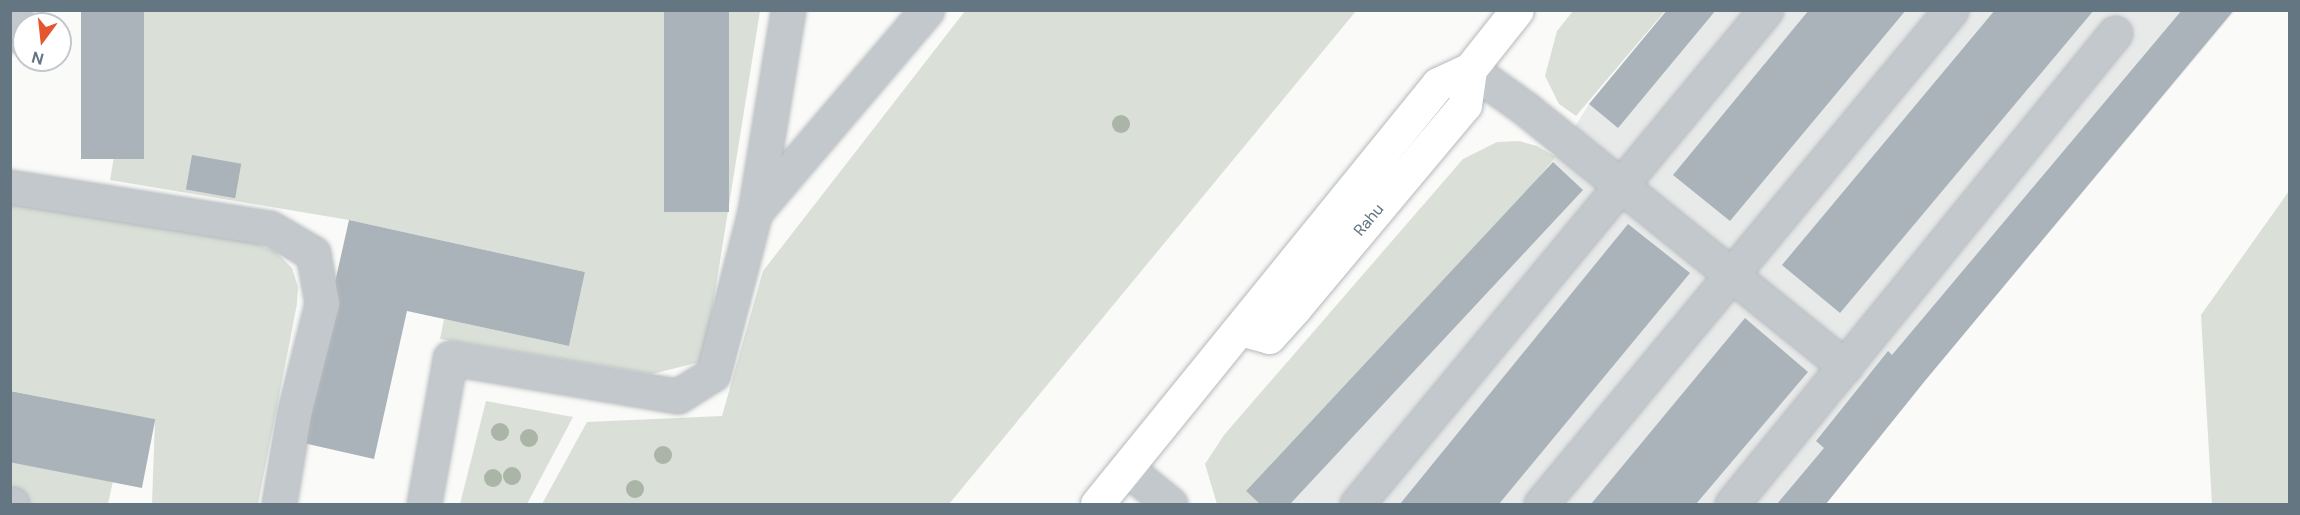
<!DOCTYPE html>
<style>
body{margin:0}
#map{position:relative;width:2300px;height:515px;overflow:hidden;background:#fafaf8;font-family:"DM Sans",sans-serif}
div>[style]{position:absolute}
.built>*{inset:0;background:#e8e9e9}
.green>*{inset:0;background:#dadfd7}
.building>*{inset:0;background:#aab3b9;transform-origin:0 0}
.roads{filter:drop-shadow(0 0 2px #b4b9bd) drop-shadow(0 0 2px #b4b9bd)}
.minor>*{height:33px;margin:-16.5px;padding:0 16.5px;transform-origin:16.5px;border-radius:16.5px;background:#c3c8cc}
.highway>*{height:33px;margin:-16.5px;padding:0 16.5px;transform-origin:16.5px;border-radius:16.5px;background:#fff}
.trees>*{width:18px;height:18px;margin:-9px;border-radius:50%;background:#aab4a7}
span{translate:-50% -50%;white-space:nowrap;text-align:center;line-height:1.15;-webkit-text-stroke:6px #fff;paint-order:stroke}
.street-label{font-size:16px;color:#657683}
.frame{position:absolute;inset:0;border:12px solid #657683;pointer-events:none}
.north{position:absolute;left:12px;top:12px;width:60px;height:60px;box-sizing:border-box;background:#fff;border:2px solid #c1c8cd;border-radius:50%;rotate:195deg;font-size:16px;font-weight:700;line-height:24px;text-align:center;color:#657683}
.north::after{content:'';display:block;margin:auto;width:21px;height:27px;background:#e4572e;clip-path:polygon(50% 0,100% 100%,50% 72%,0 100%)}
</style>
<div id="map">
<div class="built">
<div style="clip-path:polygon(1667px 11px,2235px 11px,1821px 504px,1261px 504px,1553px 162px,1589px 104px)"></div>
</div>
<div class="green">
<div style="clip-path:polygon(139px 11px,760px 11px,704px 361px,652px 374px,440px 339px,444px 319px,569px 346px,585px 272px,349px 220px,110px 180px)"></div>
<div style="clip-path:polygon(965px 11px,1356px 11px,949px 504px,542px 504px,587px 422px,722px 416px,763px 271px)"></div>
<div style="clip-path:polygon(1573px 11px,1665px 11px,1576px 116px,1559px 104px,1545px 76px,1557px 31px)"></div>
<div style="clip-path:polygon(1519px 141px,1537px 146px,1556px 157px,1261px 504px,1217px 504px,1205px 464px,1224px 435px,1463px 159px,1497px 142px)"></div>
<div style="clip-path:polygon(2289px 191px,2289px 504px,2212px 504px,2201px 315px)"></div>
<div style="clip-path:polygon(10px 202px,252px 241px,276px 252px,292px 268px,298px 287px,297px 304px,258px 504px,152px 504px,155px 420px,11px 391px)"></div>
<div style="clip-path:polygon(486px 401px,573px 417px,527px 504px,460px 504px)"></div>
<div style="clip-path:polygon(10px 461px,113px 481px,108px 504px,11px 504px)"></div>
</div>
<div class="building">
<div style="left:81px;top:10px;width:63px;height:149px"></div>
<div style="left:664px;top:10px;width:65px;height:202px"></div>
<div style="clip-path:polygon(1667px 10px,1716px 10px,1618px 128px,1589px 104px)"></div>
<div style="clip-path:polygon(1809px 10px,1906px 10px,1730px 221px,1673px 175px)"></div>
<div style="clip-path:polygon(1995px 10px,2094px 10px,1840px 313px,1782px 265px)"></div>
<div style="clip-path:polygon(2182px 10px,2234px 10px,1924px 382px,1826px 504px,1777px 504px,1824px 448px,1816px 441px,1888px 351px,1892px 355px)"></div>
<div style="left:192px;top:155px;width:50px;height:35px;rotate:10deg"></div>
<div style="left:1553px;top:162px;width:41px;height:450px;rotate:43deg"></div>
<div style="clip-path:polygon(349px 220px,585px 272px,569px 346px,407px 311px,374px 459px,299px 442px)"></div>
<div style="clip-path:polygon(1628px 224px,1690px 273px,1499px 504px,1400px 504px)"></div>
<div style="clip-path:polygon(1745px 318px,1808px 372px,1696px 504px,1591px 504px)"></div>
<div style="left:10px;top:391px;width:148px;height:70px;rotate:11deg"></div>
</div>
<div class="roads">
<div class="minor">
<div style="left:10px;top:35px;width:25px;rotate:-79deg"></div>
<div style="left:1470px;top:69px;width:69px;rotate:35.5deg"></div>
<div style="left:1526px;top:109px;width:410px;rotate:38.9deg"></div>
<div style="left:10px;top:187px;width:263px;rotate:9deg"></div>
<div style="left:270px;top:228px;width:50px;rotate:30.2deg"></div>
<div style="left:313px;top:253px;width:51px;rotate:79.8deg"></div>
<div style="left:322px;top:303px;width:114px;rotate:104.2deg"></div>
<div style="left:294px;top:414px;width:91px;rotate:99.5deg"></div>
<div style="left:755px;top:212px;width:205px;rotate:-80.7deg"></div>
<div style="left:1126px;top:468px;width:57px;rotate:39.3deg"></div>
<div style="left:10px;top:504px;width:2px"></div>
<div style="left:424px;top:504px;width:148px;rotate:-79.9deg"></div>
<div style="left:450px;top:358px;width:231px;rotate:9.5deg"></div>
<div style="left:678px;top:396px;width:41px;rotate:-32.2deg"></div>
<div style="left:713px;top:374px;width:167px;rotate:-75.5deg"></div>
<div style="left:755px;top:212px;width:265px;rotate:-49.6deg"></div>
<div style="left:1357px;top:504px;width:641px;rotate:-50.38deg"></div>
<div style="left:1541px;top:504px;width:642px;rotate:-50.31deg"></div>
<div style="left:1732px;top:504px;width:607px;rotate:-50.88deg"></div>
</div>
<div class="highway">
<div style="left:1240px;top:329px;width:30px;rotate:15deg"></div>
<div style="left:1269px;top:337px;width:39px;rotate:-48deg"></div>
<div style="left:1295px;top:308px;width:265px;rotate:-50.1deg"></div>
<div style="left:1465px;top:105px;width:36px;rotate:-82deg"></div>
<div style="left:1097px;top:504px;width:541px;rotate:-50.93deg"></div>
<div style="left:1438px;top:84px;width:35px;rotate:-25deg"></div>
<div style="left:1470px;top:69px;width:75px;rotate:-51.5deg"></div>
</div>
</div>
<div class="trees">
<div style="left:1121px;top:124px"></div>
<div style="left:500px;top:432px"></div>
<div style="left:529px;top:438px"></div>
<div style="left:663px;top:455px"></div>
<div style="left:512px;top:476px"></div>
<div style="left:493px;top:478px"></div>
<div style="left:635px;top:489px"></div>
</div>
<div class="street-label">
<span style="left:1369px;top:220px;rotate:-50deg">Rahu</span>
</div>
<div class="frame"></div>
<div class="north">N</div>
</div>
